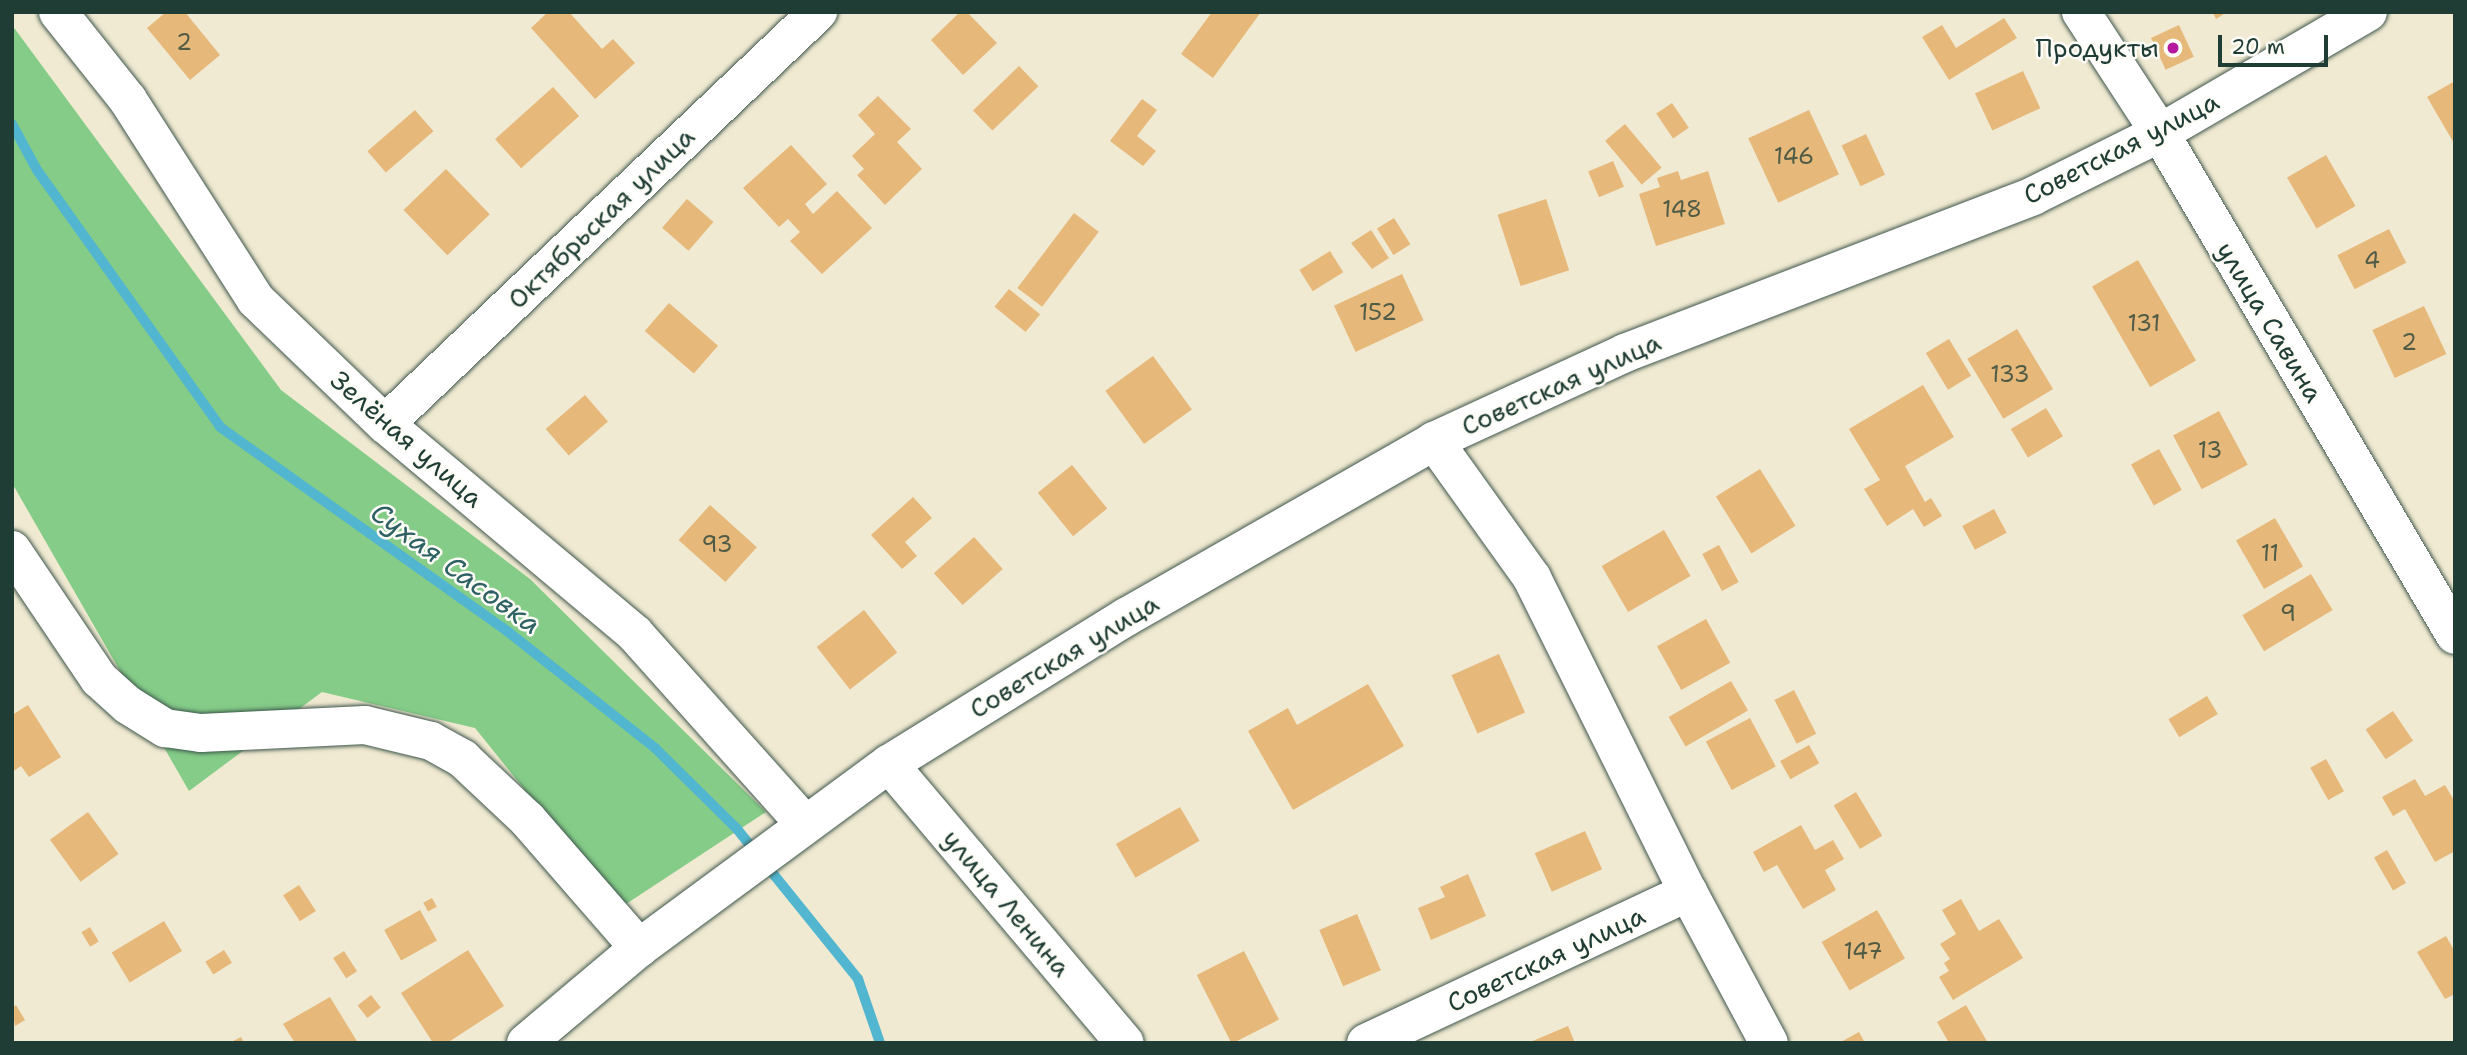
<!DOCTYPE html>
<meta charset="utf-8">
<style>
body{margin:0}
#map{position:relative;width:2467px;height:1055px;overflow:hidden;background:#f1ead2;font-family:"Shantell Sans",sans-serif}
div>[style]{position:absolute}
.green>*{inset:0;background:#85cc88}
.stream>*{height:10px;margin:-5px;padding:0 5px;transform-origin:5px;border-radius:5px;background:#52b6d0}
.building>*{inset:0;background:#e6b87a;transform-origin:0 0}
.roads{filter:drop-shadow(0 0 2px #3e574c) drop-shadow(0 0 2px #3e574c)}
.minor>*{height:38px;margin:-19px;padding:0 19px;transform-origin:19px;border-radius:19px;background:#fff}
.major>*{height:38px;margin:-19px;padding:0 19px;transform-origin:19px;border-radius:19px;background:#fff}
.dots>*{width:19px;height:19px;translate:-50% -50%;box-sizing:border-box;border:4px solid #fdfcf7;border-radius:50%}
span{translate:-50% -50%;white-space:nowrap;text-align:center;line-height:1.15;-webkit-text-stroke:5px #fdfcf7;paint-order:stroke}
.number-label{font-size:23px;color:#515c46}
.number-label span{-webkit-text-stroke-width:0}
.poi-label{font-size:26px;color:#1f3d34}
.right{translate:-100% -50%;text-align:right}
.street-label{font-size:26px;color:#1f3d34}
.water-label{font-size:28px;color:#2e6163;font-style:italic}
.frame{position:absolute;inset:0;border:14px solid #1f3d34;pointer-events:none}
.scale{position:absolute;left:2218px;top:35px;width:110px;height:32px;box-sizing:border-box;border:4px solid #1f3d34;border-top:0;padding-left:9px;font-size:21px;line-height:24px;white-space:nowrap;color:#1f3d34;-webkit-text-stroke:5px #fdfcf7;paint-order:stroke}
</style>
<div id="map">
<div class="green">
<div style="clip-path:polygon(12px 25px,281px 390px,530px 579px,766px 812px,620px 908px,475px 728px,322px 692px,189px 791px,12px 483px)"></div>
</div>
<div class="stream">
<div style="left:12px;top:124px;width:52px;rotate:61.5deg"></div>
<div style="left:37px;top:170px;width:315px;rotate:54.5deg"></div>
<div style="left:220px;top:427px;width:352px;rotate:35.4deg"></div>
<div style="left:507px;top:631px;width:189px;rotate:38.3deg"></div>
<div style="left:655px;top:748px;width:115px;rotate:44.6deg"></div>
<div style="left:737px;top:829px;width:193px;rotate:51.1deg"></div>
<div style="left:858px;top:979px;width:68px;rotate:71deg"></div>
</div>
<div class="building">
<div style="clip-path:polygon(166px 12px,185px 12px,220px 55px,190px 80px,147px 28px)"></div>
<div style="clip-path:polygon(548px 12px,569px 12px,602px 49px,613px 39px,635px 63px,595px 99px,531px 28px)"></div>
<div style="clip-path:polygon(960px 12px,967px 12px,997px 43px,963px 75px,931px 40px)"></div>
<div style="clip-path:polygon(1212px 12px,1261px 12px,1213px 78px,1181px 54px)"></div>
<div style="clip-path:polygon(2213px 12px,2227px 12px,2216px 19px)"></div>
<div style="clip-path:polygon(2004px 18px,2017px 38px,1949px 80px,1922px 37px,1942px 25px,1956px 48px)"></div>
<div style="left:2179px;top:25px;width:35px;height:31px;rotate:65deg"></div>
<div style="left:1019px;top:66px;width:28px;height:64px;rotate:46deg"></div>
<div style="left:2023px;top:71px;width:41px;height:53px;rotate:65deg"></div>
<div style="clip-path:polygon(2455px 81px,2455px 145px,2427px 97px)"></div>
<div style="left:553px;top:87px;width:39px;height:78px;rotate:48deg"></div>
<div style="clip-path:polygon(878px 96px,911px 129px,897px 142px,922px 169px,885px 205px,857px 175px,864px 169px,852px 156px,875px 134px,858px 115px)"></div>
<div style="clip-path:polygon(1142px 99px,1157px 110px,1137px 136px,1156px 151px,1143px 166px,1110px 141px)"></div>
<div style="left:1672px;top:103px;width:30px;height:19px;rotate:56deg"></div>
<div style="left:415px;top:110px;width:28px;height:63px;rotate:49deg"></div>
<div style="left:1809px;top:110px;width:71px;height:67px;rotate:65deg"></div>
<div style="left:1625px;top:124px;width:57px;height:26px;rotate:50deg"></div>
<div style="left:1866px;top:134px;width:45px;height:27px;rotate:65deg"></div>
<div style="clip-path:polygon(791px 145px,827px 184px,805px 204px,813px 214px,837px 191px,872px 228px,822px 274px,790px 241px,800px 232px,788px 219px,779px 227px,743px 188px)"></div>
<div style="left:2326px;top:155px;width:59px;height:45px;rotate:60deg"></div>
<div style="left:1613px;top:161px;width:28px;height:27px;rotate:67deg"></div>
<div style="left:446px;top:169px;width:63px;height:59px;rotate:46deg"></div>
<div style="clip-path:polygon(1678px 171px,1681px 180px,1708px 171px,1725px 224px,1656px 246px,1639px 194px,1660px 187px,1657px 178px)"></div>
<div style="left:687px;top:199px;width:35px;height:38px;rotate:41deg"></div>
<div style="left:1546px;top:199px;width:75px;height:51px;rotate:72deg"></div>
<div style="left:1074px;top:213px;width:31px;height:94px;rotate:37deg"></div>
<div style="left:1394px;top:218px;width:31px;height:20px;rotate:58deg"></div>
<div style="left:2389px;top:229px;width:38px;height:58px;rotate:63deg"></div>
<div style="clip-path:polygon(1371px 230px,1389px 258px,1372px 269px,1351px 243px)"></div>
<div style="left:1330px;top:251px;width:25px;height:36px;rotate:58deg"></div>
<div style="left:2138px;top:260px;width:116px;height:53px;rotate:60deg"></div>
<div style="left:1402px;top:274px;width:51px;height:75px;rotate:65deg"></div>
<div style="left:1009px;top:289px;width:40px;height:23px;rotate:39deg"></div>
<div style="left:669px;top:303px;width:65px;height:37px;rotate:41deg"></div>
<div style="left:2424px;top:306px;width:53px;height:57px;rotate:65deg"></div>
<div style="left:2017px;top:329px;width:70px;height:58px;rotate:59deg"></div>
<div style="left:1949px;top:339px;width:43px;height:27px;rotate:59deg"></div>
<div style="left:1153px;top:356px;width:66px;height:59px;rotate:54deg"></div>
<div style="clip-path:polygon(1923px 385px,1954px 437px,1905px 466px,1925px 502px,1931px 498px,1942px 516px,1924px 527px,1913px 509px,1887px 526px,1864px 489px,1880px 480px,1849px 429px)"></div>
<div style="left:585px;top:395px;width:35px;height:52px;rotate:49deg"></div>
<div style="left:2046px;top:408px;width:33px;height:41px;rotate:59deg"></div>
<div style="left:2219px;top:411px;width:61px;height:52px;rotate:62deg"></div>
<div style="left:2159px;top:449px;width:47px;height:32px;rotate:61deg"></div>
<div style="left:1072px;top:465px;width:56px;height:44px;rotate:51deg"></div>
<div style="left:1760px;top:469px;width:67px;height:52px;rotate:58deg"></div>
<div style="clip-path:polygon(913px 497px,932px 518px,905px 542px,917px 556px,902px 569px,871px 535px)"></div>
<div style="left:710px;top:505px;width:63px;height:47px;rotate:42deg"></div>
<div style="left:1994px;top:509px;width:27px;height:36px;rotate:62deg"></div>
<div style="left:2275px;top:518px;width:56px;height:45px;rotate:60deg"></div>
<div style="left:1664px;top:530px;width:53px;height:72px;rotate:60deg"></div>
<div style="left:974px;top:537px;width:43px;height:54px;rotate:48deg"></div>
<div style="left:1719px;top:545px;width:42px;height:19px;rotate:62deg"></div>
<div style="left:2311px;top:574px;width:42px;height:80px;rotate:59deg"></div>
<div style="left:864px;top:610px;width:54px;height:60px;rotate:52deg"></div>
<div style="left:1706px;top:619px;width:50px;height:56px;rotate:61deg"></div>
<div style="left:1499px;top:654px;width:64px;height:52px;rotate:66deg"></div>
<div style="left:1731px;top:681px;width:34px;height:72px;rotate:60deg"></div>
<div style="clip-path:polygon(1368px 684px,1404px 746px,1293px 810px,1248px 731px,1288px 708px,1297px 725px)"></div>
<div style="left:1794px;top:690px;width:49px;height:22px;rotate:63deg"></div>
<div style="left:2207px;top:696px;width:21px;height:45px;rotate:59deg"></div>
<div style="clip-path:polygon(28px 705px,61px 757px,29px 777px,21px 766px,12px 772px,12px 715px)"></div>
<div style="left:2393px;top:711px;width:36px;height:33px;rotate:56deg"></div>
<div style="left:1750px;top:718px;width:55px;height:50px;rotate:62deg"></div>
<div style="left:1809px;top:745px;width:21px;height:33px;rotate:61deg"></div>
<div style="left:2326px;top:759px;width:37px;height:18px;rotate:61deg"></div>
<div style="clip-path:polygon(2415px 779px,2425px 796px,2445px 785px,2455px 802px,2455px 851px,2435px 862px,2405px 809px,2393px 816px,2382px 797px)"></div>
<div style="left:1856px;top:792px;width:51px;height:26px;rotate:59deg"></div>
<div style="left:1180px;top:807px;width:39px;height:74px;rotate:60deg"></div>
<div style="left:88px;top:812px;width:52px;height:47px;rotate:54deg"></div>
<div style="clip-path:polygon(1801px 825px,1815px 850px,1833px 840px,1844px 859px,1825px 870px,1836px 890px,1803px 909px,1777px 865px,1764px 872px,1753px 852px)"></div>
<div style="left:1585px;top:831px;width:42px;height:55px;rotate:66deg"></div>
<div style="left:2387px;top:850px;width:38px;height:15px;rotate:60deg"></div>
<div style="clip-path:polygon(1468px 874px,1486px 916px,1431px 940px,1418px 908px,1445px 897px,1440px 887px)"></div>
<div style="left:299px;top:885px;width:31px;height:19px;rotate:57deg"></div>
<div style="left:432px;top:898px;width:10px;height:10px;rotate:61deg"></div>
<div style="clip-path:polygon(1961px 899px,1979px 931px,1999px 919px,2023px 958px,1953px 1000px,1939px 977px,1949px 971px,1944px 963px,1950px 959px,1940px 944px,1956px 934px,1942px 910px)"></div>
<div style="left:420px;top:910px;width:35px;height:41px;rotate:61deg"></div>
<div style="left:1877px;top:910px;width:56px;height:64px;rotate:60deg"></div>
<div style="left:1357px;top:914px;width:61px;height:41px;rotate:67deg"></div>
<div style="left:164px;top:921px;width:35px;height:61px;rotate:59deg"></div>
<div style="left:90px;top:927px;width:17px;height:10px;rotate:59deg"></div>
<div style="clip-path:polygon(2446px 936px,2455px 952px,2455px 994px,2445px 999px,2417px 952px)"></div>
<div style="left:224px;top:950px;width:15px;height:22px;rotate:58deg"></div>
<div style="clip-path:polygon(468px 950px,504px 1006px,447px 1043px,433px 1043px,401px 993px)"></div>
<div style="left:344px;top:951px;width:24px;height:13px;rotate:57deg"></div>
<div style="left:1244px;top:951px;width:77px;height:53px;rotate:63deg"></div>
<div style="left:371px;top:995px;width:16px;height:17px;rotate:52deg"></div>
<div style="clip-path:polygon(330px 997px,358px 1043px,295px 1043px,283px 1024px)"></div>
<div style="clip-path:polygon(16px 1005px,25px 1020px,15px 1026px,12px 1008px)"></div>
<div style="clip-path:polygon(1966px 1005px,1988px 1043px,1949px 1043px,1937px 1022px)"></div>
<div style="clip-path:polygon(1568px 1026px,1575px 1043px,1528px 1043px)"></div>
<div style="clip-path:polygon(1859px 1032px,1865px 1043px,1839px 1043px)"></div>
<div style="clip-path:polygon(241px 1037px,244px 1043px,229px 1043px)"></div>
</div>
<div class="roads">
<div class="minor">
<div style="left:58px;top:12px;width:112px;rotate:51.5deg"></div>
<div style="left:128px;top:100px;width:237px;rotate:57.4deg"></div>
<div style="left:256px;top:300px;width:179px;rotate:43.9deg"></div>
<div style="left:385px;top:424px;width:326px;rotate:40deg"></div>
<div style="left:635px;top:634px;width:255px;rotate:48.2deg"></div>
<div style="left:385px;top:424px;width:598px;rotate:-43.58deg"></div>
<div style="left:1434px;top:441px;width:168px;rotate:54.4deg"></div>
<div style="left:1532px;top:578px;width:351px;rotate:63.6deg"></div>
<div style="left:1688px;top:892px;width:171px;rotate:61.8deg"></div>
<div style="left:12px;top:550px;width:156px;rotate:56deg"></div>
<div style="left:99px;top:679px;width:39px;rotate:42deg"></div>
<div style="left:128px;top:705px;width:44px;rotate:31.9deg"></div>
<div style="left:165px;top:728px;width:36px;rotate:8deg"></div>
<div style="left:201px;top:733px;width:164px;rotate:-2.8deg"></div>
<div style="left:365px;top:725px;width:68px;rotate:13.6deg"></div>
<div style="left:431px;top:741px;width:37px;rotate:29deg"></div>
<div style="left:463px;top:759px;width:88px;rotate:43.2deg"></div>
<div style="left:527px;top:819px;width:171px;rotate:49deg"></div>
<div style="left:889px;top:764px;width:365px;rotate:49.8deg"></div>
<div style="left:526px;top:1043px;width:148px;rotate:-40.1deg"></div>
<div style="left:639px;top:948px;width:310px;rotate:-36.4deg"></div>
<div style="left:889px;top:764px;width:279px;rotate:-31.8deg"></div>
<div style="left:1126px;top:617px;width:355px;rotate:-29.7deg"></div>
<div style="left:1434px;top:441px;width:210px;rotate:-24.7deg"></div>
<div style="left:1625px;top:353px;width:437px;rotate:-21deg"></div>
<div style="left:2033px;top:196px;width:142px;rotate:-26.4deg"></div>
<div style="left:2160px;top:133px;width:145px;rotate:-123.1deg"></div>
<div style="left:1366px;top:1043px;width:356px;rotate:-25.1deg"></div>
</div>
<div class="major">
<div style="left:2368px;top:12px;width:241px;rotate:149.8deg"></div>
<div style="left:2160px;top:133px;width:582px;rotate:59.56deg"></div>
</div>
</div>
<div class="dots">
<div style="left:2173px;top:48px;background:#b5179e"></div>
</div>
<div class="number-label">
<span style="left:184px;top:42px">2</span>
<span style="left:1794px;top:156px">146</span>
<span style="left:1682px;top:209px">148</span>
<span style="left:2372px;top:260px">4</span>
<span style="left:1378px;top:312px">152</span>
<span style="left:2144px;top:323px">131</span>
<span style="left:2409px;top:342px">2</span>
<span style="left:2010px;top:374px">133</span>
<span style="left:2210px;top:450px">13</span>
<span style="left:717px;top:544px">93</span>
<span style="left:2270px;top:553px">11</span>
<span style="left:2288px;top:613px">9</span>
<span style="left:1863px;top:951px">147</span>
</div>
<div class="poi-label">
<span class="right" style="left:2159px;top:48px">Продукты</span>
</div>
<div class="street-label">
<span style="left:2121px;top:148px;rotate:-27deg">Советская улица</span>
<span style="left:601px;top:218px;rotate:-44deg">Октябрьская улица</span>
<span style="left:2270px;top:322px;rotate:59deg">улица Савина</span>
<span style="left:1561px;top:384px;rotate:-24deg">Советская улица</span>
<span style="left:407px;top:439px;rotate:41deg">Зелёная улица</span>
<span style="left:1064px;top:656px;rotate:-31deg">Советская улица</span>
<span style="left:1007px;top:903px;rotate:50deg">улица Ленина</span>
<span style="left:1546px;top:959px;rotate:-25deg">Советская улица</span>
</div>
<div class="water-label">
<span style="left:456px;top:568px;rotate:36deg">Сухая Сасовка</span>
</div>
<div class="frame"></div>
<div class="scale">20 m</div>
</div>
